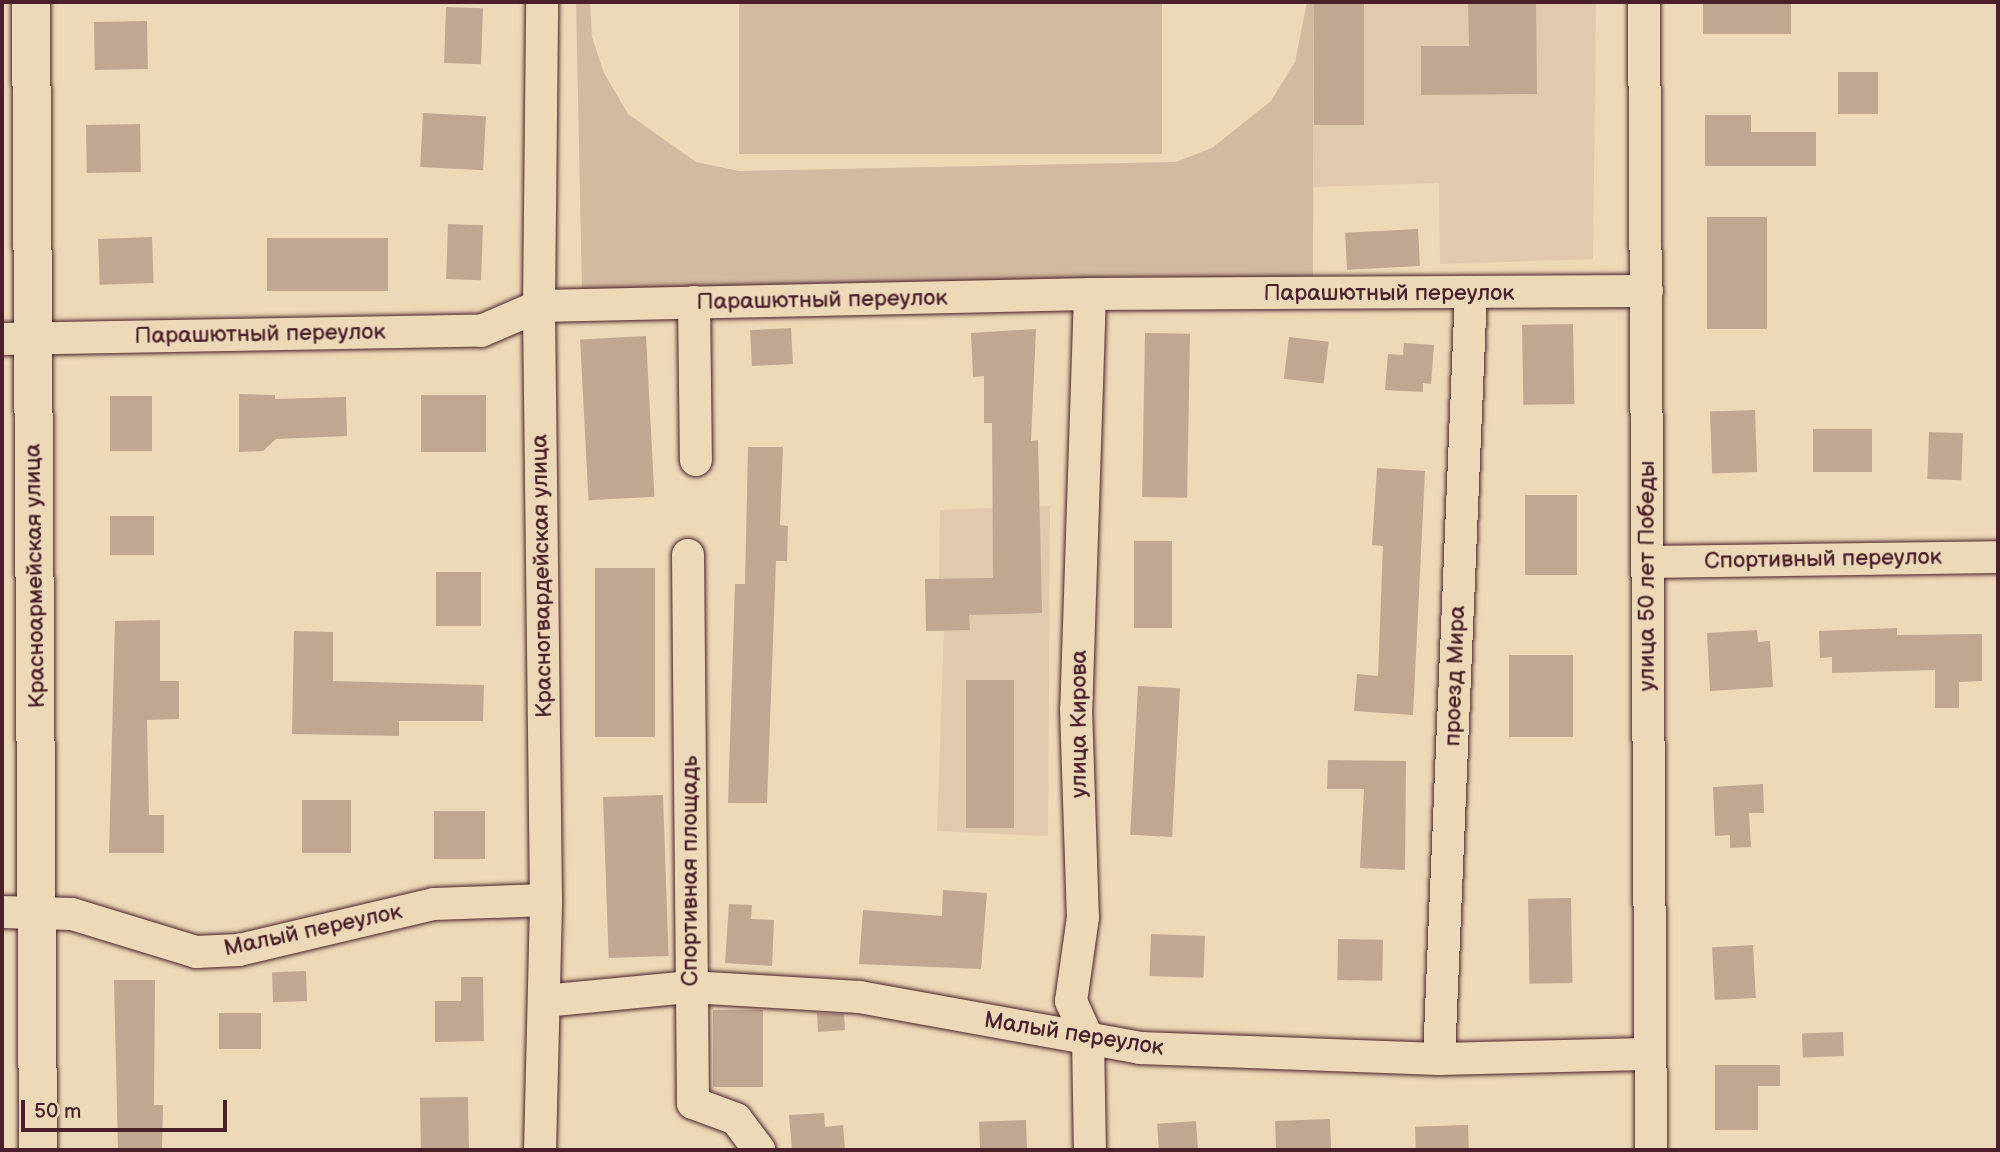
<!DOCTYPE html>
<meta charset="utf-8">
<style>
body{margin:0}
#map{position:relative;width:2000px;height:1152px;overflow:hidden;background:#edd8b7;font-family:"Balsamiq Sans",sans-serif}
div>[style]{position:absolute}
.built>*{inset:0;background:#e0c9ac}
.green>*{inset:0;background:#d2baa0;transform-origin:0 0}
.building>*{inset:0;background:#c1a792;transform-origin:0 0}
.roads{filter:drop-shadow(0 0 2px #4a1f2b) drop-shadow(0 0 2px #4a1f2b)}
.minor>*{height:32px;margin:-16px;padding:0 16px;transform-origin:16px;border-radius:16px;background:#edd8b7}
.major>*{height:38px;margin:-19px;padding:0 19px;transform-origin:19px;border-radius:19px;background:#edd8b7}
span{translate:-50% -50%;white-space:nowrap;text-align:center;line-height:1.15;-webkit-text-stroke:6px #edd8b7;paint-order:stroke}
.street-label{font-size:23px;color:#4a1f2b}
.frame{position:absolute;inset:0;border:4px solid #4a1f2b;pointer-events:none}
.scale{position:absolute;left:21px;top:1100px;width:206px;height:32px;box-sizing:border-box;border:4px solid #4a1f2b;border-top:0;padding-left:9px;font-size:21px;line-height:24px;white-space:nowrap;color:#4a1f2b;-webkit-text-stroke:5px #edd8b7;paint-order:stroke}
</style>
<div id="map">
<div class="built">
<div style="clip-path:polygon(1314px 2px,1596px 2px,1593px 259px,1440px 264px,1439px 183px,1314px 187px)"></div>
<div style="clip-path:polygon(1050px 506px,1048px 836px,937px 831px,944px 631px,926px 631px,925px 579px,939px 579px,940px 510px)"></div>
</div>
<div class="green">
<div style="clip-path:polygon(576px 2px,590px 2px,592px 37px,604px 73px,628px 114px,696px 162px,739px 171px,1176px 162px,1212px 148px,1271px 101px,1295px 62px,1307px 2px,1314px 2px,1313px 276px,582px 291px)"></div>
<div style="left:739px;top:2px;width:423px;height:152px"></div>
</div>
<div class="building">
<div style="left:1314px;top:2px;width:50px;height:123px"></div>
<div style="clip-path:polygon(1468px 2px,1536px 2px,1537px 94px,1421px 95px,1421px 46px,1469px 46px)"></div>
<div style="left:1703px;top:2px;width:88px;height:32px"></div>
<div style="left:446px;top:7px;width:37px;height:56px;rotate:2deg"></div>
<div style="left:147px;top:21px;width:48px;height:53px;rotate:89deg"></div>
<div style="left:1838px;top:72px;width:40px;height:42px"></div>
<div style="left:423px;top:113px;width:63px;height:54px;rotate:3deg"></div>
<div style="clip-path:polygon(1705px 115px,1751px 115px,1751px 132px,1816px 132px,1816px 166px,1705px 166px)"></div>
<div style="left:140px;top:124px;width:48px;height:54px;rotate:89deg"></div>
<div style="left:1707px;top:217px;width:60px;height:112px"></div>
<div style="left:448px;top:224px;width:35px;height:55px;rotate:2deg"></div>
<div style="left:1418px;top:229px;width:37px;height:73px;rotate:87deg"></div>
<div style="left:152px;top:237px;width:46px;height:54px;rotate:88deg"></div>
<div style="left:267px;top:238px;width:121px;height:53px"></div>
<div style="left:1573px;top:324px;width:80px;height:51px;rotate:89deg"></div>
<div style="left:791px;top:328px;width:36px;height:41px;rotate:87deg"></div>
<div style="clip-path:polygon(1036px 329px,1031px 441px,1038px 440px,1042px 613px,969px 615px,970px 630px,926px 631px,925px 579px,993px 578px,992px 423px,984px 423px,984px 376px,973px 377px,971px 333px)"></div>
<div style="left:1145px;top:333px;width:45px;height:164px;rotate:1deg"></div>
<div style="left:646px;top:336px;width:161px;height:66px;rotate:87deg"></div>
<div style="left:1289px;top:337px;width:40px;height:42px;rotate:7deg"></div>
<div style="clip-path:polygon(1404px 343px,1434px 345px,1431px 384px,1423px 383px,1423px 392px,1385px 390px,1388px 354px,1403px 355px)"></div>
<div style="clip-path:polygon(239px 394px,275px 395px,275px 399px,346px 397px,347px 436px,276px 439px,263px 451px,239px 452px)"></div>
<div style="left:486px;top:395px;width:57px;height:65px;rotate:90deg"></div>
<div style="left:110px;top:396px;width:42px;height:55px"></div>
<div style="left:1755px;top:410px;width:62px;height:45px;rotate:88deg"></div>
<div style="left:1872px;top:429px;width:43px;height:59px;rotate:90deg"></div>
<div style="left:1929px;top:432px;width:34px;height:47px;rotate:2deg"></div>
<div style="clip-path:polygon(748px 447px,783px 447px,780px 525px,788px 526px,787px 561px,776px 561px,767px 803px,728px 803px,735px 584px,745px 584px)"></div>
<div style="clip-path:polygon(1377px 468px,1425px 471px,1413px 715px,1354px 711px,1357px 674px,1378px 676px,1383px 546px,1372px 545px)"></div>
<div style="left:1525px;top:495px;width:52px;height:80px"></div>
<div style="left:110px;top:516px;width:44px;height:39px"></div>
<div style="left:1134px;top:541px;width:38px;height:87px"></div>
<div style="left:655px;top:568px;width:169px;height:60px;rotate:90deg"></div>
<div style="left:436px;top:572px;width:45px;height:54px"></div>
<div style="clip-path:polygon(160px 620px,160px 681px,179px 681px,179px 719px,147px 720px,149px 815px,164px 815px,164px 853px,109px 853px,115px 621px)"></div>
<div style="clip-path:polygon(1897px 628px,1897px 635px,1982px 634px,1982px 681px,1959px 682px,1959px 708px,1935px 708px,1935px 670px,1832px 673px,1832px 657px,1820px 658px,1819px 631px)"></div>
<div style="clip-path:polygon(1757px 630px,1758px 642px,1770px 641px,1773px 687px,1710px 691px,1707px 633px)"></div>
<div style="clip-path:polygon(294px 631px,333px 632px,333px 681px,484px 685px,483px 721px,399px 721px,399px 736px,292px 734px)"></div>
<div style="left:1509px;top:655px;width:64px;height:82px"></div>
<div style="left:1014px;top:680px;width:148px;height:48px;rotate:90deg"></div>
<div style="left:1138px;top:686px;width:42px;height:149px;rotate:3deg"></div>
<div style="clip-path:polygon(1328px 760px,1406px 761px,1405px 870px,1360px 868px,1364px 789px,1327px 789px)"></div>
<div style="clip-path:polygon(1763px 784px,1764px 813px,1749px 813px,1751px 847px,1730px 848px,1730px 835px,1715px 836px,1713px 787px)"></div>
<div style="left:663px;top:795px;width:161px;height:60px;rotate:88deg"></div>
<div style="left:302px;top:800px;width:49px;height:53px"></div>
<div style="left:434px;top:811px;width:51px;height:48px"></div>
<div style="clip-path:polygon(943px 890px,987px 893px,981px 969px,859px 964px,863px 910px,942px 916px)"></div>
<div style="left:1571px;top:898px;width:85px;height:43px;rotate:89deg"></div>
<div style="clip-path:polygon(729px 904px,752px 905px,751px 919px,774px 920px,772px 966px,725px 963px)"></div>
<div style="left:1151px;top:934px;width:54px;height:42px;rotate:2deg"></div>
<div style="left:1338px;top:939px;width:45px;height:41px;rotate:1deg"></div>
<div style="left:1753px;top:945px;width:53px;height:41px;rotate:87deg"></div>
<div style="left:306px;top:971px;width:30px;height:34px;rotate:88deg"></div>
<div style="clip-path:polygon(461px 977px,483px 977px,484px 1041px,435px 1042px,435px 1001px,461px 1001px)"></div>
<div style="clip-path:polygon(114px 980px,155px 980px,154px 1105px,163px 1105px,162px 1150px,118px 1150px)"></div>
<div style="left:713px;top:1010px;width:50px;height:77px"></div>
<div style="left:219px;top:1013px;width:42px;height:36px"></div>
<div style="clip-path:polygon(817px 1013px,844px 1014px,845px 1030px,818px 1032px)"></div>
<div style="left:1843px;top:1032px;width:24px;height:41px;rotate:88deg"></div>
<div style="clip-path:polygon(1715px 1065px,1780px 1065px,1780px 1086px,1758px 1086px,1758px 1130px,1715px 1130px)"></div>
<div style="left:468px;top:1097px;width:53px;height:48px;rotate:89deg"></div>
<div style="clip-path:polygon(824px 1113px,825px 1127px,843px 1125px,845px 1150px,792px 1150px,789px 1115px)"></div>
<div style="left:1330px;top:1119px;width:31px;height:55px;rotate:88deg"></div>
<div style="left:1026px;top:1120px;width:30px;height:47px;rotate:88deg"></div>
<div style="left:1196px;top:1121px;width:29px;height:39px;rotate:86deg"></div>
<div style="left:1468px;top:1125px;width:25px;height:53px;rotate:88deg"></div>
</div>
<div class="roads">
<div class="minor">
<div style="left:1644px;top:2px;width:1148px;rotate:89.65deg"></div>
<div style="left:1090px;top:294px;width:415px;rotate:91.9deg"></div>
<div style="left:1076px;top:709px;width:208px;rotate:88.1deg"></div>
<div style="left:1083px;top:917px;width:85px;rotate:98.1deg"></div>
<div style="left:1071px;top:1001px;width:42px;rotate:65.9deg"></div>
<div style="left:1088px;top:1039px;width:111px;rotate:89deg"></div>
<div style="left:694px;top:302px;width:158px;rotate:89.3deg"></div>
<div style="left:2px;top:339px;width:479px;rotate:-1deg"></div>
<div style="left:481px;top:331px;width:63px;rotate:-23.3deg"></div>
<div style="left:539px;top:306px;width:551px;rotate:-1.25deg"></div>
<div style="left:1090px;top:294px;width:557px;rotate:-0.31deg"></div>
<div style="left:688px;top:555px;width:548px;rotate:89.48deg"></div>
<div style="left:693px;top:1103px;width:46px;rotate:20.4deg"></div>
<div style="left:736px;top:1119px;width:39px;rotate:53deg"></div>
<div style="left:1647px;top:562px;width:351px;rotate:-0.8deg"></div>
<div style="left:2px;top:912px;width:70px;rotate:1.6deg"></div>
<div style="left:72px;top:914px;width:130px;rotate:17deg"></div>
<div style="left:196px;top:952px;width:43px;rotate:-2.7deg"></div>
<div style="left:239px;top:950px;width:200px;rotate:-13.3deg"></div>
<div style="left:434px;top:904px;width:112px;rotate:-2deg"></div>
<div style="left:544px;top:1001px;width:147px;rotate:-5.5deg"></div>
<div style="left:690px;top:987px;width:170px;rotate:3.4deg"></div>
<div style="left:860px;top:997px;width:285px;rotate:10.3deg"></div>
<div style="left:1140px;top:1048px;width:299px;rotate:2.1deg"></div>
<div style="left:1439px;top:1059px;width:209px;rotate:-1.4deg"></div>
<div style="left:1439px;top:1059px;width:767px;rotate:-87.61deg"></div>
<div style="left:540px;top:1150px;width:250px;rotate:-88.6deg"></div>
<div style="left:546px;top:900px;width:594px;rotate:-90.68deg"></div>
<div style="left:539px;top:306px;width:304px;rotate:-89.4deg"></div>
</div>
<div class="major">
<div style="left:31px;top:2px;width:1148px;rotate:89.65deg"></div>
</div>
</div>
<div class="street-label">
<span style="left:1389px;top:293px">Парашютный переулок</span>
<span style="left:822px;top:300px;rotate:-1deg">Парашютный переулок</span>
<span style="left:260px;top:334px;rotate:-1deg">Парашютный переулок</span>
<span style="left:1823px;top:559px;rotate:-1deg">Спортивный переулок</span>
<span style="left:35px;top:576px;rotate:-91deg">Красноармейская улица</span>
<span style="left:542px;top:576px;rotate:-91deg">Красногвардейская улица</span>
<span style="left:1647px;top:576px;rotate:-90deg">улица 50 лет Победы</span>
<span style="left:1455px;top:676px;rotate:-88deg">проезд Мира</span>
<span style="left:1079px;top:724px;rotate:-90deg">улица Кирова</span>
<span style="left:690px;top:871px;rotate:-90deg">Спортивная площадь</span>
<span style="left:313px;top:930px;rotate:-12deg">Малый переулок</span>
<span style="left:1074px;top:1034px;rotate:9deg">Малый переулок</span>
</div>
<div class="frame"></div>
<div class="scale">50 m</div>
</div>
